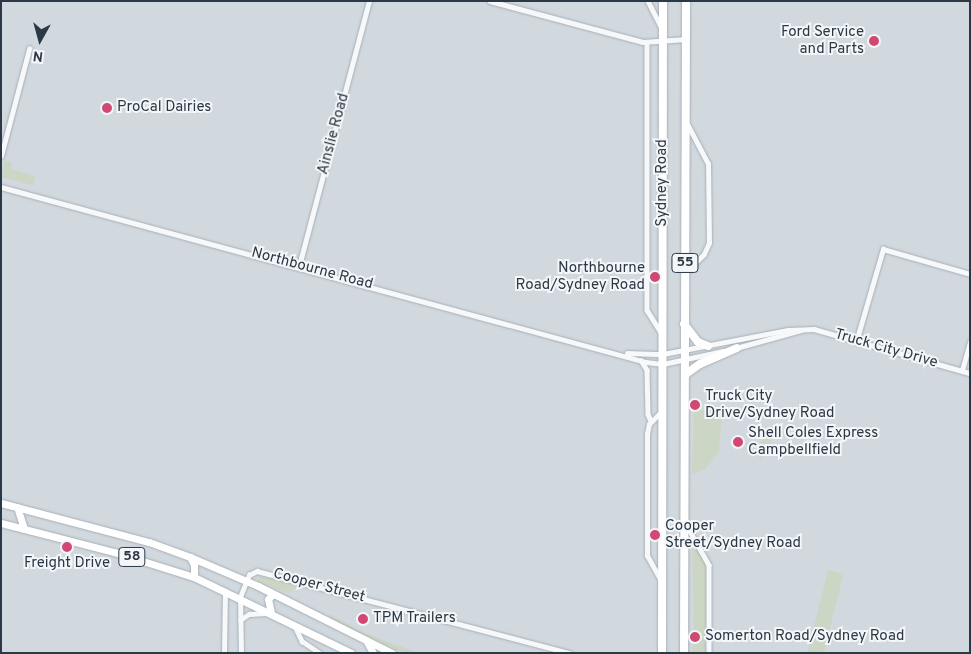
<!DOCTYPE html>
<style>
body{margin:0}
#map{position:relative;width:971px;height:654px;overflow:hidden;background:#e3e8ec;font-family:Overpass,sans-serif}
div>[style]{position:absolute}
.built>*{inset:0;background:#d1d8de;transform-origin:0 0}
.green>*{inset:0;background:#ccd6c4;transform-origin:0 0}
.roads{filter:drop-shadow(0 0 1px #a8b0b7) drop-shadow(0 0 1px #a8b0b7)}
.minor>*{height:4.5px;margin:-2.25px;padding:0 2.25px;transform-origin:2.25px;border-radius:2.25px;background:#f6f8fa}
.primary>*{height:7px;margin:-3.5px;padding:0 3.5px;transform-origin:3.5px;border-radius:3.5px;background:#fff}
.trunk>*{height:8px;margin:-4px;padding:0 4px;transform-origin:4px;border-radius:4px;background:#fff}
.dots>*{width:14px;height:14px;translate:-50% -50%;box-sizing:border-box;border:2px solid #f3f7f9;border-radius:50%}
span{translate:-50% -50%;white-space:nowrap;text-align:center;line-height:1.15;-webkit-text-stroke:4px #f3f7f9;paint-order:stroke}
.shield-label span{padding:1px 4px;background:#f3f7f9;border:1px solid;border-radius:4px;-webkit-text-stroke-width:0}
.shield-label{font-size:14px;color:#2b3845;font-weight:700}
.poi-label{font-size:15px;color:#2b3845}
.right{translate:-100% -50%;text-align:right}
.left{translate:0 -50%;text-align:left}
.street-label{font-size:15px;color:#2b3845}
.frame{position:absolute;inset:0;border:2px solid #2b3845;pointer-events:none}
.north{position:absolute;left:15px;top:15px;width:50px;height:50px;-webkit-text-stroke:4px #f3f7f9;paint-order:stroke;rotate:187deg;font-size:14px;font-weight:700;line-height:20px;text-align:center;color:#2b3845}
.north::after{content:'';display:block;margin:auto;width:18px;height:22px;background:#2b3845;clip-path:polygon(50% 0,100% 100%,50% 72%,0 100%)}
</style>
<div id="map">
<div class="built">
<div style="left:1px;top:1px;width:969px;height:652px"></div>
</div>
<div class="green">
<div style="clip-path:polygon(5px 161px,12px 162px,11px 169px,35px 176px,33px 185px,1px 177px)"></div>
<div style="clip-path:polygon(717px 407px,722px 413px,719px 452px,705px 469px,692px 474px,694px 410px,715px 410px)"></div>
<div style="clip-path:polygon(765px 431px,771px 434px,771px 448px,760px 459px,758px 455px)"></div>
<div style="clip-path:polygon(692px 539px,705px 561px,705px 653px,692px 653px,694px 638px)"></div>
<div style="left:828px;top:570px;width:16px;height:86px;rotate:14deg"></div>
<div style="clip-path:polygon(264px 576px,363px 603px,364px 604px,298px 586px,288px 593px,258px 581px,259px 577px)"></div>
<div style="clip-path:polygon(328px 614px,365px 633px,418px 653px,405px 653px,386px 645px,331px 620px)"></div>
</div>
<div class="roads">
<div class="minor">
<div style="left:490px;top:1px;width:158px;rotate:15deg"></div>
<div style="left:643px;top:42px;width:43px;rotate:-4deg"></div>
<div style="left:648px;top:1px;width:31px;rotate:63deg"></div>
<div style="left:647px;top:42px;width:268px;rotate:90deg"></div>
<div style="left:647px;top:310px;width:26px;rotate:58deg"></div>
<div style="left:1px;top:156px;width:111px;rotate:-75.3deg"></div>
<div style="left:1px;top:187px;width:668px;rotate:15.18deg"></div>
<div style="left:646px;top:362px;width:17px;rotate:7deg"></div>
<div style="left:663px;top:364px;width:61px;rotate:-12.2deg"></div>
<div style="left:299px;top:266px;width:274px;rotate:-75.2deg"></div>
<div style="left:686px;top:272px;width:25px;rotate:-45deg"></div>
<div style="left:704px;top:254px;width:12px;rotate:-66deg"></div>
<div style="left:709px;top:243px;width:79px;rotate:-90.7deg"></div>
<div style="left:708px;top:164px;width:47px;rotate:-117.6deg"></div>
<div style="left:856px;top:342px;width:97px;rotate:-73.8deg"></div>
<div style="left:883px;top:249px;width:91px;rotate:16deg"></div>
<div style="left:736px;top:348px;width:68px;rotate:-15.3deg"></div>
<div style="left:627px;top:353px;width:36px;rotate:2deg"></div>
<div style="left:663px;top:354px;width:127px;rotate:-10.9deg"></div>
<div style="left:788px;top:330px;width:26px;rotate:-2deg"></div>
<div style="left:814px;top:329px;width:162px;rotate:15.8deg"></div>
<div style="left:641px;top:360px;width:12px;rotate:59deg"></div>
<div style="left:647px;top:370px;width:44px;rotate:88.7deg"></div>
<div style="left:648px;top:414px;width:8px;rotate:67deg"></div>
<div style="left:962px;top:370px;width:29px;rotate:-74deg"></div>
<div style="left:686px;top:524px;width:47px;rotate:60.7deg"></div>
<div style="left:709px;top:565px;width:88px;rotate:90deg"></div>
<div style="left:661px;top:581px;width:29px;rotate:-119deg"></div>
<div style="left:647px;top:556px;width:122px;rotate:-90deg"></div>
<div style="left:647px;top:434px;width:10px;rotate:-79deg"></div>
<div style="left:649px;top:424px;width:18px;rotate:-45deg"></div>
<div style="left:240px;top:620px;width:11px;rotate:-34deg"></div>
<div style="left:249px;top:614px;width:18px;rotate:-3deg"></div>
<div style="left:295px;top:626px;width:17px;rotate:65deg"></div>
<div style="left:302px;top:641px;width:22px;rotate:34deg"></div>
<div style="left:224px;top:653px;width:61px;rotate:-89.1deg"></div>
<div style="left:241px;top:653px;width:56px;rotate:-91deg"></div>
<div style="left:240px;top:597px;width:24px;rotate:-68deg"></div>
<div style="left:249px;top:575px;width:9px;rotate:-27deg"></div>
<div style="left:257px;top:571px;width:324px;rotate:14.7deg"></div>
</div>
<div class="primary">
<div style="left:1px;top:503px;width:153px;rotate:14.8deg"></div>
<div style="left:149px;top:542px;width:44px;rotate:20.1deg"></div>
<div style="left:190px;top:557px;width:74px;rotate:23.1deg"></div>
<div style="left:258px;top:586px;width:150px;rotate:26.6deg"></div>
<div style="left:17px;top:507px;width:23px;rotate:72deg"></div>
<div style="left:1px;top:523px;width:117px;rotate:14.4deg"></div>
<div style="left:114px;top:552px;width:84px;rotate:17.4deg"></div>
<div style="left:194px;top:577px;width:174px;rotate:25.8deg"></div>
<div style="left:190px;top:557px;width:9px;rotate:63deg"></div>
<div style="left:194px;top:565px;width:12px;rotate:90deg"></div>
<div style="left:271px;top:613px;width:14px;rotate:-102deg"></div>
<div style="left:268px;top:599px;width:7px;rotate:-45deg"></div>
<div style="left:367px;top:642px;width:13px;rotate:61deg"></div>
</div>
<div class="trunk">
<div style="left:684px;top:324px;width:23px;rotate:52deg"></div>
<div style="left:698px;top:342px;width:11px;rotate:22deg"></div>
<div style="left:686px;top:374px;width:17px;rotate:-36deg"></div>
<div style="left:700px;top:364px;width:40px;rotate:-23.4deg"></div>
<div style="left:662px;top:653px;width:652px;rotate:-89.91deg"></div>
<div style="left:684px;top:653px;width:652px;rotate:-89.82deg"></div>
</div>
</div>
<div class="dots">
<div style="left:874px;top:41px;background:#d14873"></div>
<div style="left:107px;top:108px;background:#d14873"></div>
<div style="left:655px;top:277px;background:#d14873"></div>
<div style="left:695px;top:405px;background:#d14873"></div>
<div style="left:738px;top:442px;background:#d14873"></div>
<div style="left:655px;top:535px;background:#d14873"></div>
<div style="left:67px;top:547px;background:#d14873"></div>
<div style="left:363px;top:619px;background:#d14873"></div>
<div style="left:695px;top:637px;background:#d14873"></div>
</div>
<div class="shield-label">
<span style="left:685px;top:263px">55</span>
<span style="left:132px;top:557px">58</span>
</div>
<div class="poi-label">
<span class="right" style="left:864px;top:41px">Ford Service<br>and Parts</span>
<span class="left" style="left:117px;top:108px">ProCal Dairies</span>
<span class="right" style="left:645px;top:277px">Northbourne<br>Road/Sydney Road</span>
<span class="left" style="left:705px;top:405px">Truck City<br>Drive/Sydney Road</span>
<span class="left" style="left:748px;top:442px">Shell Coles Express<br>Campbellfield</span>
<span class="left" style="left:665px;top:535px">Cooper<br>Street/Sydney Road</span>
<span style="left:67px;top:564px">Freight Drive</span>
<span class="left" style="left:373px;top:619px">TPM Trailers</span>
<span class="left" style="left:705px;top:637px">Somerton Road/Sydney Road</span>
</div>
<div class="street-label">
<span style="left:334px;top:134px;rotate:-75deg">Ainslie Road</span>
<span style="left:663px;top:183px;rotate:-90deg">Sydney Road</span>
<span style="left:312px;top:269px;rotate:15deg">Northbourne Road</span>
<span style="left:886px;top:349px;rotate:16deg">Truck City Drive</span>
<span style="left:319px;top:586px;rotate:15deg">Cooper Street</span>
</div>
<div class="frame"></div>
<div class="north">N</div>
</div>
